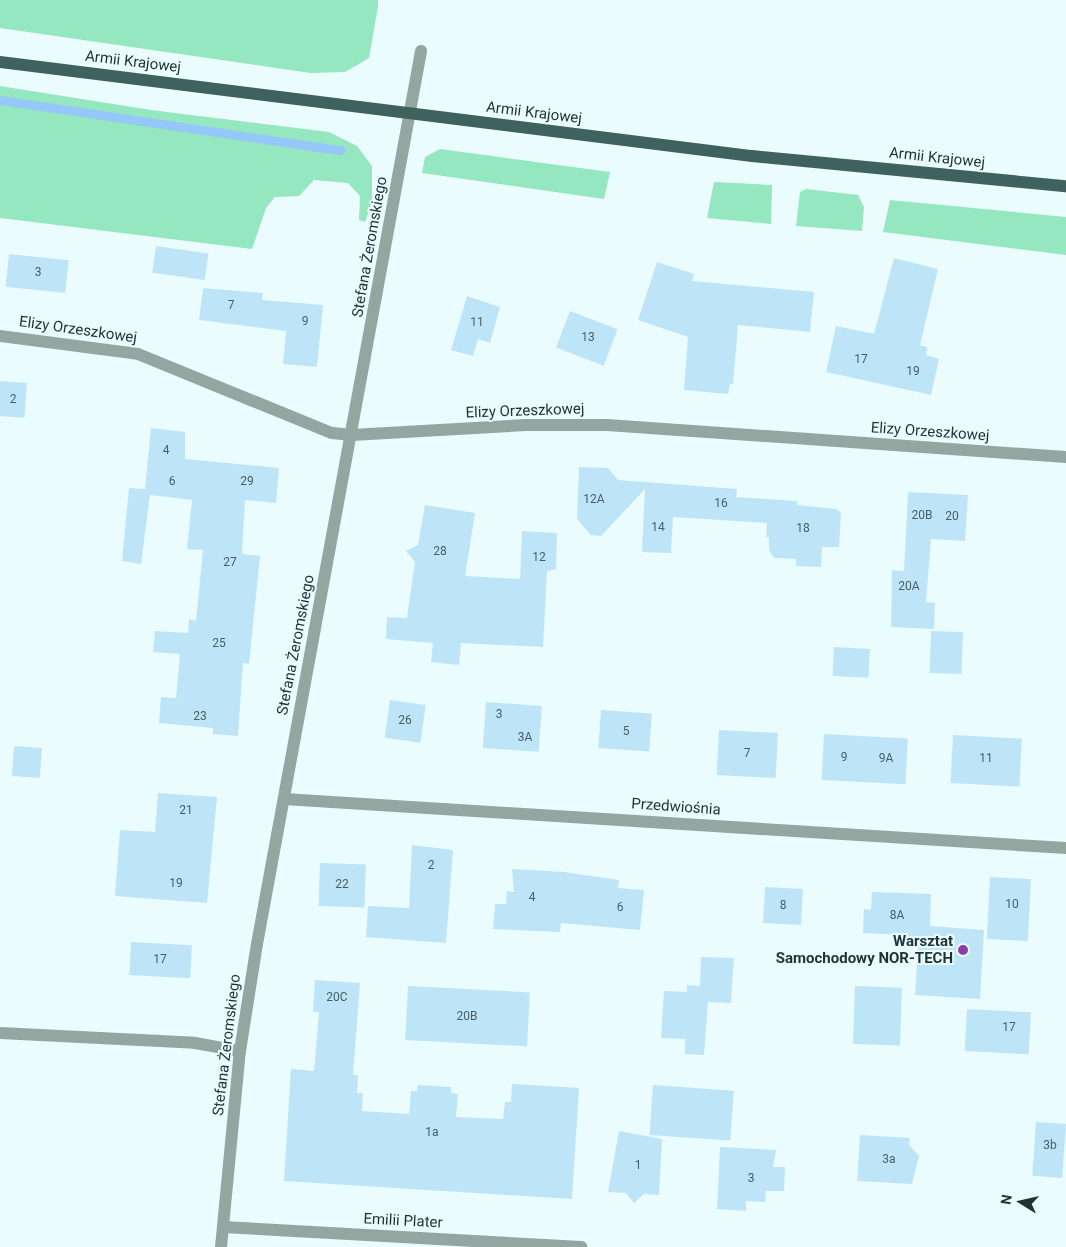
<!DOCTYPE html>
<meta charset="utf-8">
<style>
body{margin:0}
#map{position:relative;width:1066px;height:1247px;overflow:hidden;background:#eafcfe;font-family:Roboto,sans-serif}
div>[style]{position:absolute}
.green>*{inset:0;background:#94e7be}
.stream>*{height:9px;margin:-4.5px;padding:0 4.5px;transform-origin:4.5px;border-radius:4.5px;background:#96c7f9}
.building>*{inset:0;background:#bee5f7;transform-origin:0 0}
.minor>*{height:12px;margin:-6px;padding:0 6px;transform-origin:6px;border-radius:6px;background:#93a6a2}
.major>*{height:12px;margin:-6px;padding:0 6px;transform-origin:6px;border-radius:6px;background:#40625c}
.dots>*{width:14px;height:14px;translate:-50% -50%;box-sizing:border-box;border:2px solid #eafcfe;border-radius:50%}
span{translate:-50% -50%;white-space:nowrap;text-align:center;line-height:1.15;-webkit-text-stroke:4px #eafcfe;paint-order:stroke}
.number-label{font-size:12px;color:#475f65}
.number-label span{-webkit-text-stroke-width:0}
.street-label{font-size:15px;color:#1f3234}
.poi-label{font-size:15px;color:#1f3234;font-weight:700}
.right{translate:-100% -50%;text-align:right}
.north{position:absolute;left:996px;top:1177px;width:50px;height:50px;-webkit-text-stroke:4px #eafcfe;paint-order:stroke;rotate:280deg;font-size:14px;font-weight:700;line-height:20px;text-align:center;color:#1f3234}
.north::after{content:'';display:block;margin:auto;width:18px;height:22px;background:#1f3234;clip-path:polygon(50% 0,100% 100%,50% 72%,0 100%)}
</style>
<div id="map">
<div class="green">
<div style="clip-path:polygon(0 0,378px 0,378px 6px,369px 58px,345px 72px,311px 73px,0 28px)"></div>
<div style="clip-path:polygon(0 86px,151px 110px,329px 132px,357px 146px,372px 166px,372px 202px,365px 222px,359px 220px,360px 196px,348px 183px,314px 180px,299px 196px,275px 197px,266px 208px,252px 249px,0 218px)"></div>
<div style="clip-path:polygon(440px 149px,610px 172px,604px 199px,422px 173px,425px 157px)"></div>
<div style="clip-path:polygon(714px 182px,772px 185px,771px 224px,707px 218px)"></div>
<div style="clip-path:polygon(806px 189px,858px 195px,864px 207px,862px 231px,796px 226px,800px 192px)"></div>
<div style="clip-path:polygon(890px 200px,1066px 217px,1066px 255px,883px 232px)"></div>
</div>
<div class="stream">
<div style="left:0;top:100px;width:344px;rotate:8.4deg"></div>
</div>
<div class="building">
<div style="left:156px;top:246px;width:53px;height:27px;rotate:8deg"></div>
<div style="left:9px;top:254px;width:60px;height:33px;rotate:6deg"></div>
<div style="clip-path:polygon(894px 258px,938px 269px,920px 345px,927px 347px,926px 355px,939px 359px,931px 395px,826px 372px,836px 326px,874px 334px)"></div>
<div style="clip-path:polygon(657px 262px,694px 274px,692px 281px,814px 292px,810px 332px,738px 325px,733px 384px,730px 384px,728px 394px,684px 390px,688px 337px,638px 320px)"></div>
<div style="clip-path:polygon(203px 288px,263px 293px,262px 300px,323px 305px,317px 367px,283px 364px,286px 331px,199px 320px)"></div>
<div style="clip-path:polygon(467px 296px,500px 307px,490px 343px,478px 339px,473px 356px,451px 350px)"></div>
<div style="left:570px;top:311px;width:51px;height:39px;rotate:21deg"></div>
<div style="left:0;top:381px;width:27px;height:35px;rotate:4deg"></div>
<div style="clip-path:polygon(151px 428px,185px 432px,185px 459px,279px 468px,276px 503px,245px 500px,242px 554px,260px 556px,249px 664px,243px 663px,238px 736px,213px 734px,213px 728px,159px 723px,161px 697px,176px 698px,180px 654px,153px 652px,155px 631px,188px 633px,189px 619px,196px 621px,203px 550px,187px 549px,192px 500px,150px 495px,141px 564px,122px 561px,129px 488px,145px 489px)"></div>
<div style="clip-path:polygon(579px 467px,608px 468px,618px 480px,737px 489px,736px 497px,797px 501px,797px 505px,836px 509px,841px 512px,839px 547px,822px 547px,821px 567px,796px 566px,796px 559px,774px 558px,769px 550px,769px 537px,766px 537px,767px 523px,673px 517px,671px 553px,642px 552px,645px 489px,601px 536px,591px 535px,577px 519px)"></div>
<div style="clip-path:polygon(908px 492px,968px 495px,965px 541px,931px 539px,926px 602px,935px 603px,934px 629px,891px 627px,892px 570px,904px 571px)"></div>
<div style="clip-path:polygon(425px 505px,475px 513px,465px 576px,520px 579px,522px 531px,557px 533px,556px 569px,547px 571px,543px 647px,461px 643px,459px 665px,431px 662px,433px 643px,386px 639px,387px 617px,407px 618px,415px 562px,406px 551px,418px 545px)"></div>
<div style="left:931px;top:631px;width:32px;height:42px;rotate:2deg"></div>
<div style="left:834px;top:647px;width:36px;height:29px;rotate:3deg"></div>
<div style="left:390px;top:700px;width:36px;height:38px;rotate:8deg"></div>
<div style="left:486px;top:702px;width:56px;height:46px;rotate:4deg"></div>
<div style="left:601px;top:710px;width:51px;height:38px;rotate:4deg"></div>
<div style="left:719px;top:730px;width:59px;height:45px;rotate:3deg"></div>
<div style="left:824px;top:734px;width:84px;height:46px;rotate:3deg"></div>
<div style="left:953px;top:735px;width:69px;height:48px;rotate:3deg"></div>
<div style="left:14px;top:746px;width:28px;height:30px;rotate:4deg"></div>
<div style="clip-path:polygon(158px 793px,217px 797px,207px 903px,115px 896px,120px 830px,155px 832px)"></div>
<div style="clip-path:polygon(412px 845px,453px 850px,446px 943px,366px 937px,368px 906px,409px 908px)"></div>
<div style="left:320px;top:863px;width:46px;height:43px;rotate:2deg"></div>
<div style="clip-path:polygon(512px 869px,564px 872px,619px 880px,618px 888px,644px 890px,640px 930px,561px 923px,560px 932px,493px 929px,495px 904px,506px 904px,507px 891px,514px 892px)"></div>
<div style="left:990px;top:877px;width:41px;height:62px;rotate:3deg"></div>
<div style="left:765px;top:887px;width:38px;height:36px;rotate:3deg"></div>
<div style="clip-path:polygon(872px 892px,931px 894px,930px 926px,984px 930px,980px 999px,915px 995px,918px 948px,904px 935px,863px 933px,864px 909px,871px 910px)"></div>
<div style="left:131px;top:942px;width:61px;height:33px;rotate:3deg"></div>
<div style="clip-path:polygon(701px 957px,734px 958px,731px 1003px,708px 1002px,704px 1055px,685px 1054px,685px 1039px,661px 1038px,664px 991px,687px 992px,687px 985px,700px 986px)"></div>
<div style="clip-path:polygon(315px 980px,360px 983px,353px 1075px,358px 1075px,357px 1093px,363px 1093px,362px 1111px,409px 1114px,411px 1091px,417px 1091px,418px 1085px,451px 1087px,451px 1093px,458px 1094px,456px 1117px,503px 1119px,505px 1102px,511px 1102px,512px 1084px,579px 1088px,572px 1199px,284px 1181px,291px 1069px,314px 1071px,319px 1012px,313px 1012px)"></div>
<div style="left:408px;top:986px;width:122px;height:54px;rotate:3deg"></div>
<div style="left:855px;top:986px;width:47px;height:58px;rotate:2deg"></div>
<div style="left:967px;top:1009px;width:64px;height:42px;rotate:3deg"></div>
<div style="left:653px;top:1085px;width:81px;height:50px;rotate:4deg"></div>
<div style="left:1036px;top:1122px;width:30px;height:54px;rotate:4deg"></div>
<div style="clip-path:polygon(619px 1131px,662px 1139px,659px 1195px,644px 1194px,634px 1203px,626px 1193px,608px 1192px)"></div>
<div style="clip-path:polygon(860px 1135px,910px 1138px,909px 1145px,919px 1156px,912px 1184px,857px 1181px)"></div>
<div style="clip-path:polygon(720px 1147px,776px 1150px,773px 1167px,785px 1167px,784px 1191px,766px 1191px,765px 1202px,746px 1201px,746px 1211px,717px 1209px)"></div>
</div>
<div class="minor">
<div style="left:0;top:336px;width:139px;rotate:7.4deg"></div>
<div style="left:138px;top:354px;width:209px;rotate:22.2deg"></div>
<div style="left:332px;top:433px;width:20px;rotate:6deg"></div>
<div style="left:352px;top:435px;width:174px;rotate:-3.3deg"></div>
<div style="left:526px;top:425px;width:81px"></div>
<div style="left:607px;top:425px;width:460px;rotate:4deg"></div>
<div style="left:284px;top:799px;width:784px;rotate:3.59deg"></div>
<div style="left:0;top:1033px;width:195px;rotate:2.9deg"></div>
<div style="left:195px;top:1043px;width:46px;rotate:10.1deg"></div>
<div style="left:223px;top:1227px;width:359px;rotate:3.2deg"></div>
<div style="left:221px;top:1247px;width:197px;rotate:-84.5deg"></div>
<div style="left:240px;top:1051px;width:108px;rotate:-81deg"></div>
<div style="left:257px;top:944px;width:908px;rotate:-79.59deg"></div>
</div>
<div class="major">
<div style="left:0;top:62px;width:758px;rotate:7.13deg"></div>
<div style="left:752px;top:156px;width:315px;rotate:5.5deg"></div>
</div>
<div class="dots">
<div style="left:963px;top:950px;background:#8c3cab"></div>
</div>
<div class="number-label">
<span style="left:38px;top:273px">3</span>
<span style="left:231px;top:306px">7</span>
<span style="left:305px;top:322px">9</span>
<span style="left:477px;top:323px">11</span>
<span style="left:588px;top:338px">13</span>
<span style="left:861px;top:360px">17</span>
<span style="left:913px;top:372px">19</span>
<span style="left:13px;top:400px">2</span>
<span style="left:166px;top:451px">4</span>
<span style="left:172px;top:482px">6</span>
<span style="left:247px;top:482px">29</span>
<span style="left:594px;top:500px">12A</span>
<span style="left:721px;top:504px">16</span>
<span style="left:922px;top:516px">20B</span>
<span style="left:952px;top:517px">20</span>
<span style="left:658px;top:528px">14</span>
<span style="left:803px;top:529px">18</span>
<span style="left:440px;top:552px">28</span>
<span style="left:539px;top:558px">12</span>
<span style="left:230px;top:563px">27</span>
<span style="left:909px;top:587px">20A</span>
<span style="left:219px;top:644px">25</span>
<span style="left:499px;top:715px">3</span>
<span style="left:200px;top:717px">23</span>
<span style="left:405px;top:721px">26</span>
<span style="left:626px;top:732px">5</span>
<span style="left:525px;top:738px">3A</span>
<span style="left:747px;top:754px">7</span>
<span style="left:844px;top:758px">9</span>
<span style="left:886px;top:759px">9A</span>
<span style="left:986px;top:759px">11</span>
<span style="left:186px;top:811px">21</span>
<span style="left:431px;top:866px">2</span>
<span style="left:176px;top:884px">19</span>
<span style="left:342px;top:885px">22</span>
<span style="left:532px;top:898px">4</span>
<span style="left:1012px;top:905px">10</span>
<span style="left:783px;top:906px">8</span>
<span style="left:620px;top:908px">6</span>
<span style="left:897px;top:916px">8A</span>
<span style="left:160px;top:960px">17</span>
<span style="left:337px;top:998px">20C</span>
<span style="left:467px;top:1017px">20B</span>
<span style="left:1009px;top:1028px">17</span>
<span style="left:432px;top:1133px">1a</span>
<span style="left:1050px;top:1146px">3b</span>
<span style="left:889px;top:1160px">3a</span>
<span style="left:638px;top:1166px">1</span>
<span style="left:751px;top:1179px">3</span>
</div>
<div class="street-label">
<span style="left:133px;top:62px;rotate:7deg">Armii Krajowej</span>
<span style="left:534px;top:113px;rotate:7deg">Armii Krajowej</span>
<span style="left:937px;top:158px;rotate:6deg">Armii Krajowej</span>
<span style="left:370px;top:247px;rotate:-80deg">Stefana Żeromskiego</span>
<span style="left:78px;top:330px;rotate:8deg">Elizy Orzeszkowej</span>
<span style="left:525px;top:411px;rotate:-2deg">Elizy Orzeszkowej</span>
<span style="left:930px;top:432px;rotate:4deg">Elizy Orzeszkowej</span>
<span style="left:296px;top:645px;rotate:-79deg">Stefana Żeromskiego</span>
<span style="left:676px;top:807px;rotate:4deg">Przedwiośnia</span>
<span style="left:227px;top:1045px;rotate:-83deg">Stefana Żeromskiego</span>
<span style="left:403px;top:1221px;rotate:3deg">Emilii Plater</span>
</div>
<div class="poi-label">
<span class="right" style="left:953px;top:950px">Warsztat<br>Samochodowy NOR-TECH</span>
</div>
<div class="north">N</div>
</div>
